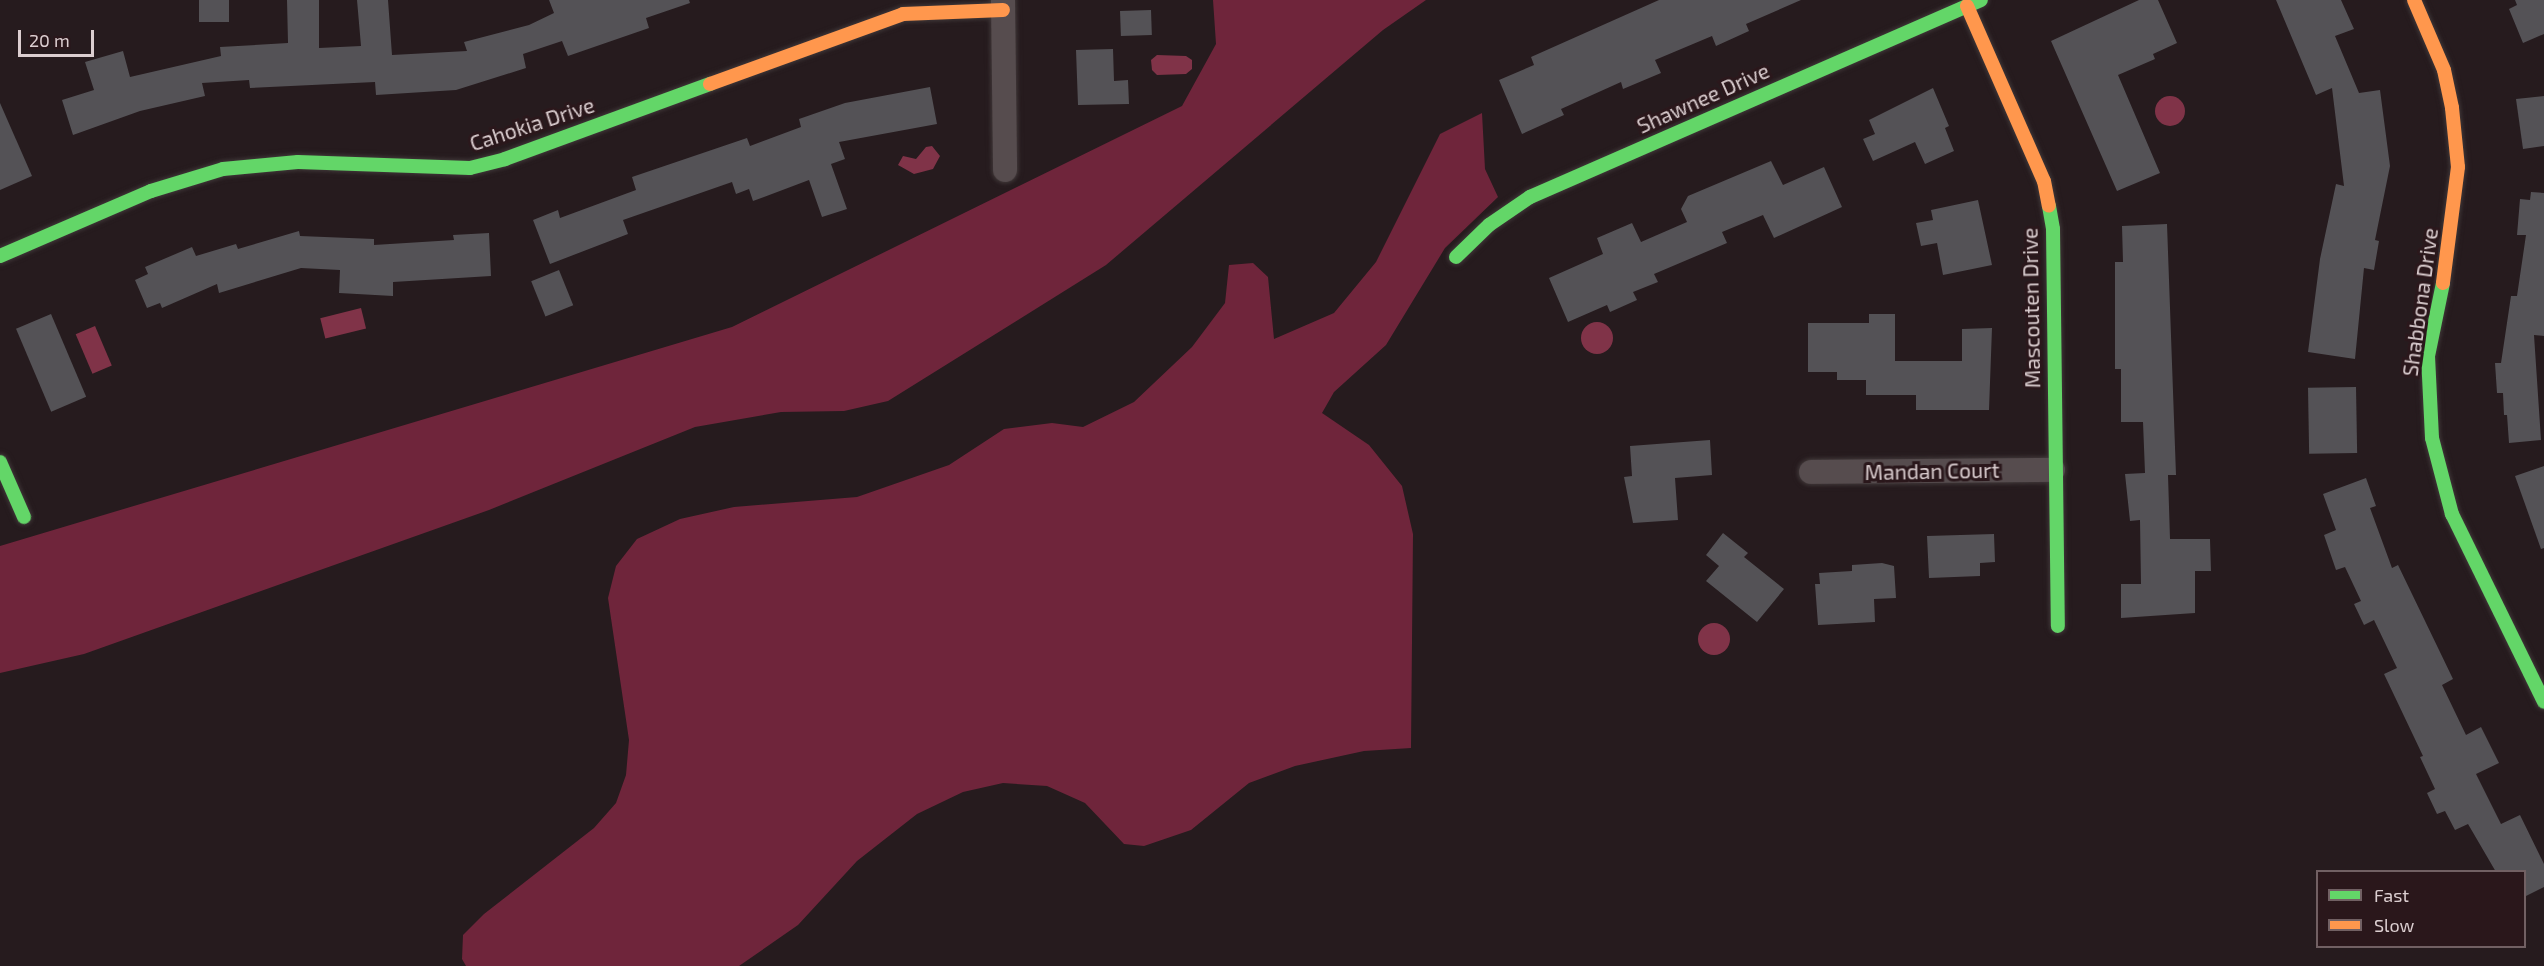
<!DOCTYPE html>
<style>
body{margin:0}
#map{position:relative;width:2544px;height:966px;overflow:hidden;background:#261b1e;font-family:"Exo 2",sans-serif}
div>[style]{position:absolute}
.forest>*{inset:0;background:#6f253b}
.water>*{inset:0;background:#803348;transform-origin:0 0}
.round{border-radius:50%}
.building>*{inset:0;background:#545256;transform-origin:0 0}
.roads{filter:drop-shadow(0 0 2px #3f3738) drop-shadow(0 0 2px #3f3738)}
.street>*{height:24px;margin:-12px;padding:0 12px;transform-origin:12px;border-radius:12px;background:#564c4e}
.fast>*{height:14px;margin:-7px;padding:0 7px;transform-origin:7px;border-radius:7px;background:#63d668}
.slow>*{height:14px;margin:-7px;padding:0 7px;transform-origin:7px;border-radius:7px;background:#ff974d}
span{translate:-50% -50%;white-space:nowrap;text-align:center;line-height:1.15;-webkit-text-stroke:6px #2a171b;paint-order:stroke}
.street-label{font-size:21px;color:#dbced0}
.legend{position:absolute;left:2316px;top:870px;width:210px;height:78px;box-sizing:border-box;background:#2a171b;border:2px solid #716063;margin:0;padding:8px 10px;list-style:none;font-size:18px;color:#dbced0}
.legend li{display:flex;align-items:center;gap:12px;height:30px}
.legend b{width:30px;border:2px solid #716063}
.scale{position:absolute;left:18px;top:30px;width:76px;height:27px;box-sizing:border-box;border:3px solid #dbced0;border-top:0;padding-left:8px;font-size:18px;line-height:21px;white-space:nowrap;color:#dbced0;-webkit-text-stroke:4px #2a171b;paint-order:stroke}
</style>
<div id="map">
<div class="forest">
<div style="clip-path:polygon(1213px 0,1426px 0,1383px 30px,1106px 265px,888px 401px,844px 411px,781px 412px,695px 427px,489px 510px,84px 654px,0 673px,0 546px,732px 327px,1182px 106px,1216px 44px)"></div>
<div style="clip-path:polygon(1482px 113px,1485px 169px,1498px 197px,1445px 248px,1386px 345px,1334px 392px,1322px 413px,1369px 445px,1402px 486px,1413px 534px,1411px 748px,1364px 751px,1295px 766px,1249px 783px,1191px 830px,1144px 846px,1124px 844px,1085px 803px,1047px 786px,1003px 783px,963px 792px,917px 814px,857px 861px,798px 925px,739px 966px,466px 966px,462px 959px,463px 935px,484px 914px,594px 828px,616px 803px,626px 775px,629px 740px,608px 598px,616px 566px,637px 539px,680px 519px,734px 507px,857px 497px,949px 465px,1004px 429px,1052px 423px,1083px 427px,1134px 402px,1192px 347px,1225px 303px,1229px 265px,1253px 263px,1268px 277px,1274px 339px,1334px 313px,1376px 262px,1440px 134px)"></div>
</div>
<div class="water">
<div style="clip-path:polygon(1157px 55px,1186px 56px,1192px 60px,1192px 69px,1186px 74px,1157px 75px,1152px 70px,1151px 60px)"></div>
<div class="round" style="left:2155px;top:96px;width:30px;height:30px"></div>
<div style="clip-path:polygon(932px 146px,940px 156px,933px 169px,914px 174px,898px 165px,903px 156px,916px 159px,926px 147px)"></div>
<div style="left:361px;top:308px;width:21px;height:42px;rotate:76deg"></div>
<div class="round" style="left:1581px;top:322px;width:32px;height:32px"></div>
<div style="left:95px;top:326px;width:43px;height:21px;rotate:67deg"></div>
<div class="round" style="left:1698px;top:623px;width:32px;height:32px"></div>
</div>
<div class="building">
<div style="left:199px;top:0;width:30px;height:22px"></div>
<div style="clip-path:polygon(287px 0,319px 0,319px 48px,361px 46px,357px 0,388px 0,392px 55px,467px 51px,464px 42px,529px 25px,554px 13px,549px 0,689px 0,690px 3px,646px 18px,649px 28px,568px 56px,562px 41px,523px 54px,526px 68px,456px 90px,376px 95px,375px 82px,250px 88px,249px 80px,202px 83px,205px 96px,140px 111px,73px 135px,62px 100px,94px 90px,85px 62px,123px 51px,130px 77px,221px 56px,220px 47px,288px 43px)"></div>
<div style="clip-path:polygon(1659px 0,1801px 0,1746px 24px,1749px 31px,1716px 46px,1712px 36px,1655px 60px,1661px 73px,1623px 89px,1621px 82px,1561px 109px,1564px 115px,1522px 134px,1499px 80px,1534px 65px,1531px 57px)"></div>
<div style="clip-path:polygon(2139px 0,2158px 0,2177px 43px,2153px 54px,2155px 59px,2118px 75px,2160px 173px,2117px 191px,2051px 41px)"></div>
<div style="clip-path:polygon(2276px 0,2341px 0,2354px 29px,2335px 36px,2359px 93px,2380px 90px,2390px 166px,2375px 240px,2379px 241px,2374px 270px,2364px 268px,2355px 359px,2308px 352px,2320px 259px,2336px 184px,2344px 186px,2332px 88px,2316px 95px)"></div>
<div style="clip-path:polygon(2515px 0,2544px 0,2544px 34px,2523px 43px,2509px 9px,2517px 5px)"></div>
<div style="left:1151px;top:10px;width:25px;height:31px;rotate:88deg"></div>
<div style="clip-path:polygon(1113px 49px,1114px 81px,1128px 80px,1129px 104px,1078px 105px,1076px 50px)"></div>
<div style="clip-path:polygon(930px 87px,937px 124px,839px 142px,845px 159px,831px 164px,847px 209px,822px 217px,809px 180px,753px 201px,749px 189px,736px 194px,732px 182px,623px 220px,628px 234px,550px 264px,533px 220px,558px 210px,560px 218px,636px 190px,632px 177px,747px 138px,750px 146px,801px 127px,799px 119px,845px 103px)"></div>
<div style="clip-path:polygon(1933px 88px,1949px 126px,1945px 128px,1954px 151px,1925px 164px,1915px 142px,1873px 161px,1863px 139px,1875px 134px,1869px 120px)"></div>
<div style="clip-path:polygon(2544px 96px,2544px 146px,2523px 149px,2516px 99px)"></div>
<div style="clip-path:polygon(0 103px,32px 176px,0 190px)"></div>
<div style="clip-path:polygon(1771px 161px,1783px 185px,1824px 167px,1842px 207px,1774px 238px,1763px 215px,1722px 232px,1727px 243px,1654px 274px,1658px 282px,1633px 292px,1637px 300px,1610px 312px,1607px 305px,1568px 322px,1549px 278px,1603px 254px,1597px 238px,1632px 223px,1641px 242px,1687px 222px,1681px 209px,1688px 196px)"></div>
<div style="clip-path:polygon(2531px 192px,2544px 193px,2544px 336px,2534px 335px,2541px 440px,2509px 443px,2507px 415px,2504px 415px,2503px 393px,2497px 393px,2495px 363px,2501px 363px,2511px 296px,2517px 296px,2526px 235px,2517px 235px,2520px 199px,2530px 200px)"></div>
<div style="clip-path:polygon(1978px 200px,1992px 265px,1943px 275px,1937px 243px,1921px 246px,1916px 223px,1933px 220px,1931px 210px)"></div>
<div style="clip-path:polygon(2167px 224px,2176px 475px,2168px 475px,2170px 539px,2210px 539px,2211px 571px,2195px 571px,2195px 613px,2121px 618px,2121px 584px,2141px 584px,2140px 520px,2130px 521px,2125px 474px,2145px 473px,2143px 422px,2121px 422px,2121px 369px,2115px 369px,2115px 262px,2123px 262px,2122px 226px)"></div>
<div style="clip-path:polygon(299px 231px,300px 236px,374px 239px,374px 245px,454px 240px,453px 235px,489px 233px,491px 276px,393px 282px,393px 296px,339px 293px,340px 270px,301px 268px,219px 293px,217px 284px,162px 308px,160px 303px,147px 308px,135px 280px,148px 274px,145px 267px,192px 247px,196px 256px,236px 244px,238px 249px)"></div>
<div style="left:559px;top:270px;width:38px;height:30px;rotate:68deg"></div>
<div style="left:51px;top:314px;width:90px;height:38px;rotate:67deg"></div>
<div style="clip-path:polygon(1869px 314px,1895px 314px,1895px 361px,1962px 361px,1962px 329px,1992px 328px,1989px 410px,1916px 410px,1916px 395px,1866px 395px,1866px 380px,1837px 380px,1837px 372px,1808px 372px,1808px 323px,1869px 323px)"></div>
<div style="left:2356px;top:387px;width:66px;height:48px;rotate:89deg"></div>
<div style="clip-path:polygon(1710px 440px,1712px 475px,1675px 478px,1678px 520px,1633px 523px,1624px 477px,1632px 476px,1630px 446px)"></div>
<div style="clip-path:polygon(2544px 466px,2544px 548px,2541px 549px,2515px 476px)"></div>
<div style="clip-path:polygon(2366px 478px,2376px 506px,2370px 508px,2392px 568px,2398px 565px,2453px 679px,2442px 685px,2466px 735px,2481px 727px,2499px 763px,2476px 774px,2501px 824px,2520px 815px,2544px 864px,2544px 887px,2524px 897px,2524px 872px,2496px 872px,2468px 824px,2455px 830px,2445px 811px,2437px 814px,2427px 793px,2435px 789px,2420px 757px,2423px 756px,2384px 674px,2397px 668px,2374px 620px,2364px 625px,2354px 604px,2361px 601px,2345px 567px,2336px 570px,2324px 535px,2336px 530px,2323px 494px)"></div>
<div style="clip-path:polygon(1723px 533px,1748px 553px,1744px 557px,1784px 589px,1757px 622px,1706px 581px,1719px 566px,1706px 555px)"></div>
<div style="clip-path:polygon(1994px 534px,1995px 562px,1980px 563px,1980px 576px,1929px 578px,1927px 536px)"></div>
<div style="clip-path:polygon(1882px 563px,1894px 566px,1896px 598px,1874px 599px,1875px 622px,1818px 625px,1815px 584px,1820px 584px,1819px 573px,1852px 571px,1852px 565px)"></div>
</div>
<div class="roads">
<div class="street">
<div style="left:1003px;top:0;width:170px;rotate:89.3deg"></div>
<div style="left:1811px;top:472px;width:242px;rotate:-0.5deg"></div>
</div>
<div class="fast">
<div style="left:2049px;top:206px;width:23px;rotate:80deg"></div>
<div style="left:2053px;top:229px;width:397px;rotate:89.3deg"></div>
<div style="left:0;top:256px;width:164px;rotate:-23.3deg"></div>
<div style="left:151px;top:191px;width:75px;rotate:-17deg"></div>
<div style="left:223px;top:169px;width:75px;rotate:-5.3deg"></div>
<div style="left:298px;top:162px;width:172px;rotate:2deg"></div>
<div style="left:470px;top:168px;width:36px;rotate:-14deg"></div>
<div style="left:505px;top:159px;width:218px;rotate:-20.1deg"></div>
<div style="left:1456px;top:257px;width:46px;rotate:-44.1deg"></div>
<div style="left:1489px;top:225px;width:50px;rotate:-34.3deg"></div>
<div style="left:1530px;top:197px;width:492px;rotate:-23.6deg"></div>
<div style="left:2443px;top:283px;width:75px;rotate:101.6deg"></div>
<div style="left:2428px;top:356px;width:82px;rotate:87.2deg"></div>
<div style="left:2432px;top:438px;width:79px;rotate:75.3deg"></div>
<div style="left:2452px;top:514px;width:209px;rotate:63.9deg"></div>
<div style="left:0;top:462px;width:60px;rotate:66.4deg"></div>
</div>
<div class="slow">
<div style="left:2414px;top:0;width:76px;rotate:66.8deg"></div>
<div style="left:2444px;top:70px;width:39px;rotate:78deg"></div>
<div style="left:2452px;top:108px;width:59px;rotate:84.2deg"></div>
<div style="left:2458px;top:167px;width:117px;rotate:97.4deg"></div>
<div style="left:1967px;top:6px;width:191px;rotate:66.3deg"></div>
<div style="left:2044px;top:181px;width:25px;rotate:79deg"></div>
<div style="left:710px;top:84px;width:205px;rotate:-19.9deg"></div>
<div style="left:903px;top:14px;width:100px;rotate:-2.3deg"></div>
</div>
</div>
<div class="street-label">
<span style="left:1703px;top:98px;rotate:-24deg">Shawnee Drive</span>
<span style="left:532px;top:124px;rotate:-18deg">Cahokia Drive</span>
<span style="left:2420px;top:302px;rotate:-82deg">Shabbona Drive</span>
<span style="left:2031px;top:308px;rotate:-91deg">Mascouten Drive</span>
<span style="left:1932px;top:471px;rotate:-1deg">Mandan Court</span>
</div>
<ul class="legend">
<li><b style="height:8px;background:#63d668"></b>Fast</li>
<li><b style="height:8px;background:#ff974d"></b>Slow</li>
</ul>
<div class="scale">20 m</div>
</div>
